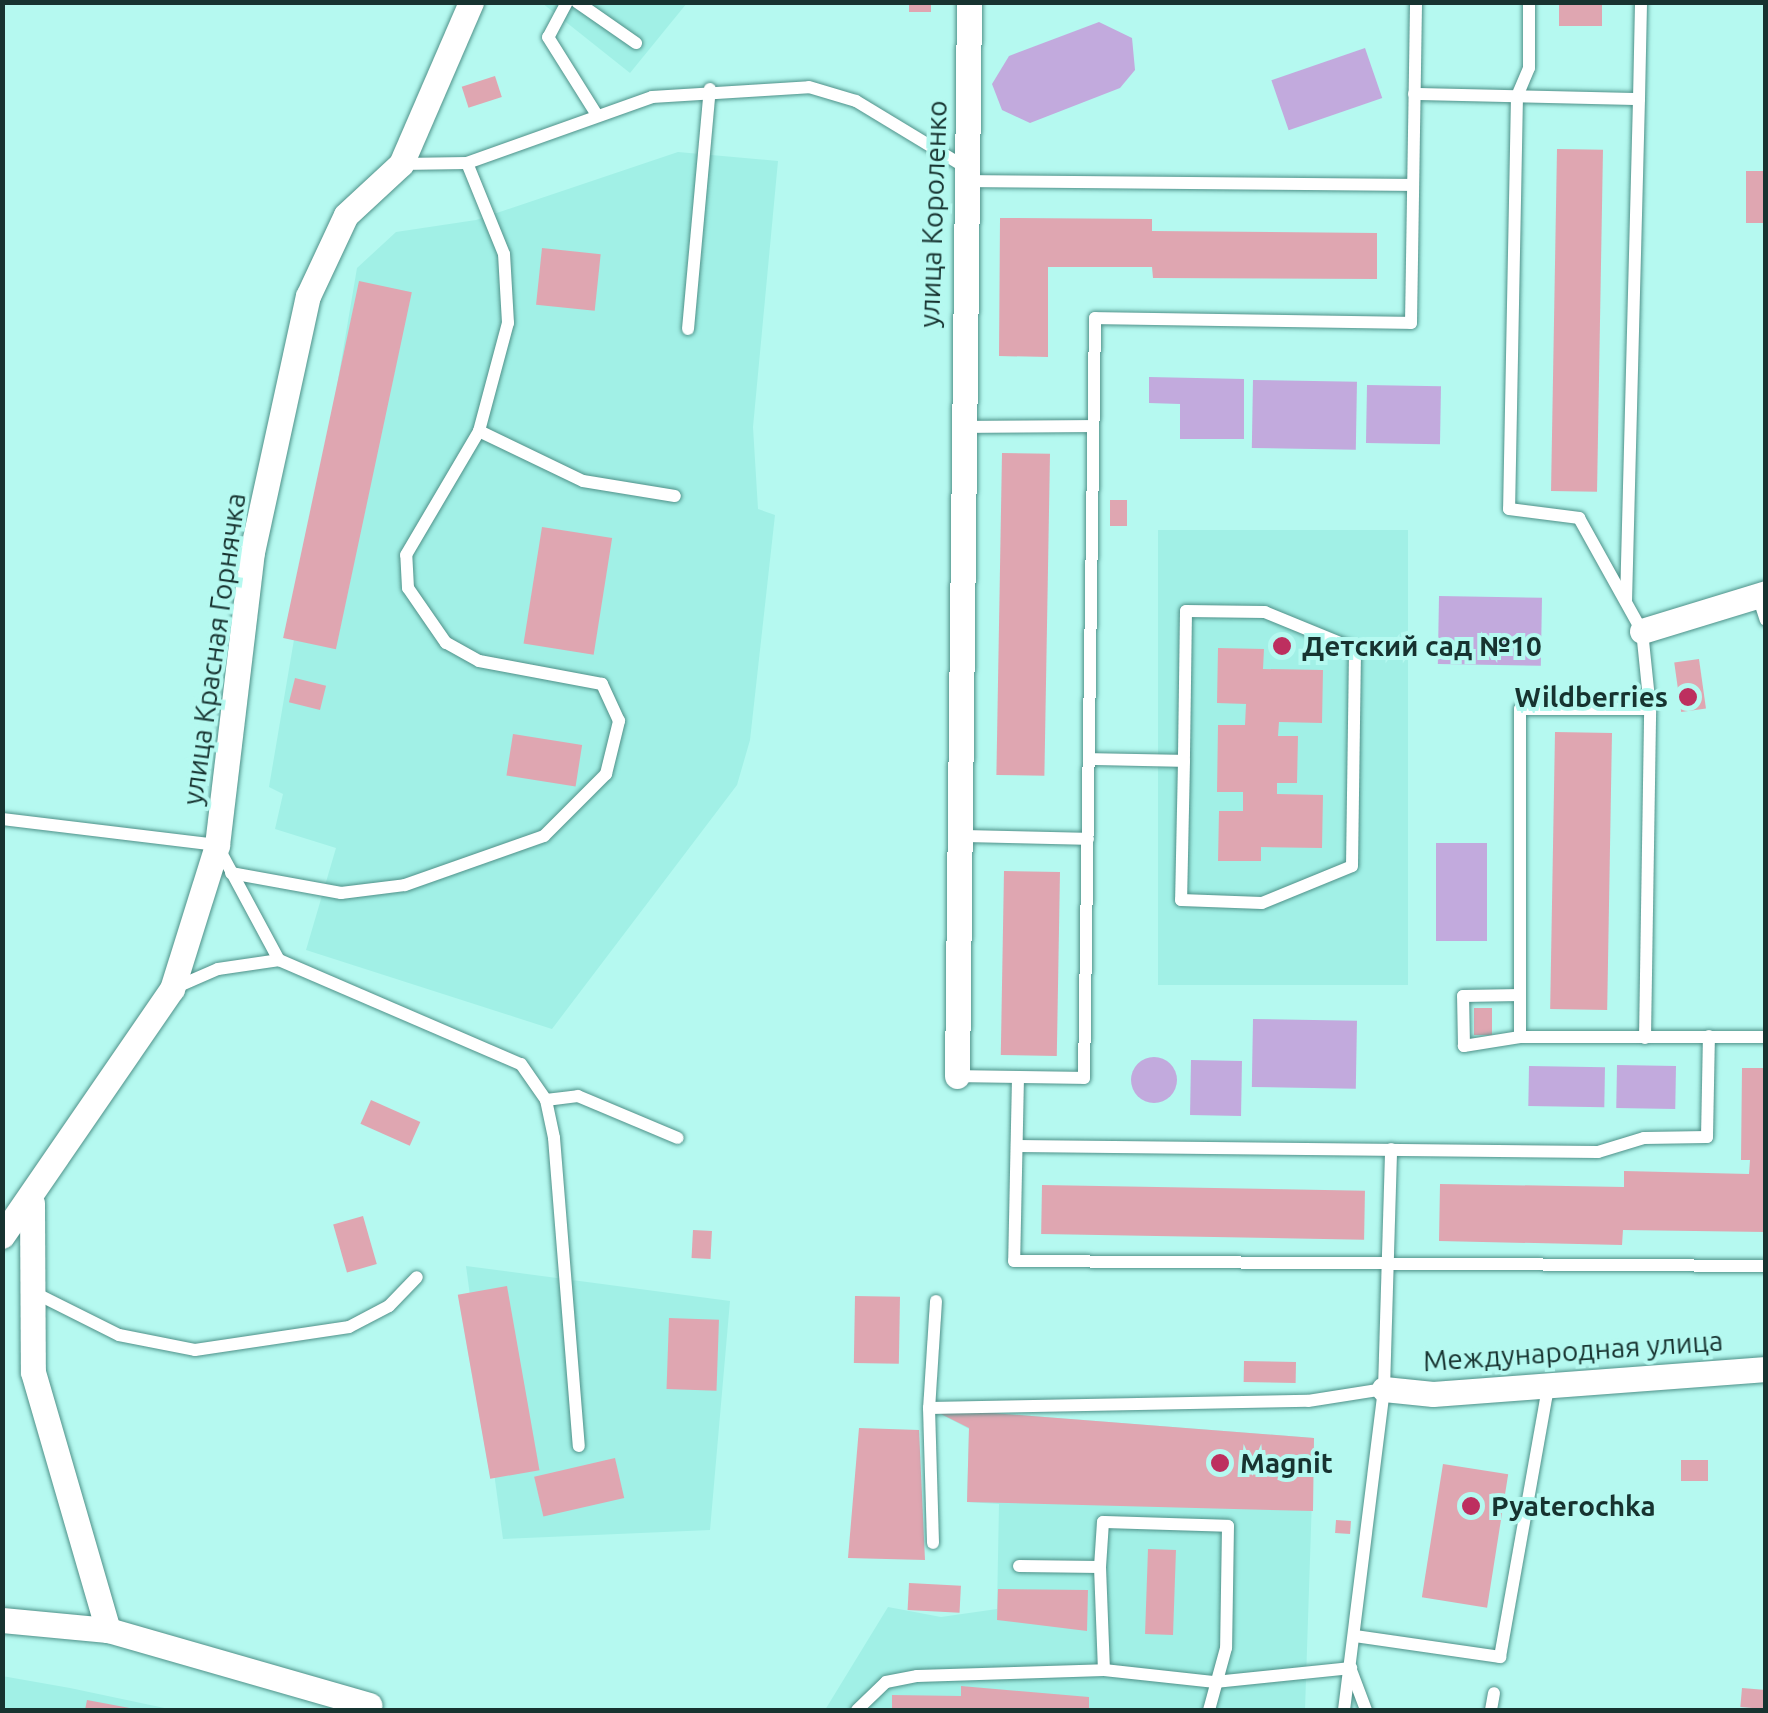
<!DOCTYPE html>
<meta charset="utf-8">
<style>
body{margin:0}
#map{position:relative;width:1768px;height:1713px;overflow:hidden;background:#b5f9f0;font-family:Ubuntu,sans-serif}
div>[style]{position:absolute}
.built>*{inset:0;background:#a1f0e6;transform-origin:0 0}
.green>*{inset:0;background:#c2aadd;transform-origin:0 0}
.round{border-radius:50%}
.building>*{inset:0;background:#dfa6b1;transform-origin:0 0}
.roads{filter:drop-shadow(0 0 2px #4f9189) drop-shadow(0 0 2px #4f9189)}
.lane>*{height:12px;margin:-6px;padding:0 6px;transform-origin:6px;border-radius:6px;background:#fff}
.street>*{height:25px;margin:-12.5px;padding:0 12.5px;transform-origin:12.5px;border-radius:12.5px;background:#fff}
.dots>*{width:28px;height:28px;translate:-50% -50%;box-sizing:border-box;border:5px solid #b5f9f0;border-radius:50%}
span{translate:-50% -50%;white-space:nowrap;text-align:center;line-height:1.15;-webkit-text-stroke:8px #b5f9f0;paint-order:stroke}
.street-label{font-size:28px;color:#173330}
.poi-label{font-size:28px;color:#173330;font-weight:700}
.left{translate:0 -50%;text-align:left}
.right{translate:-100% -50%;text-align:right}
.frame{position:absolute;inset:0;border:5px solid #173330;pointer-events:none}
</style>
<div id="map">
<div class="built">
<div style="clip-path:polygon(542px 3px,687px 3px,630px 73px)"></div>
<div style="clip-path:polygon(678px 152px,778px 161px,753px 427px,758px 509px,775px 515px,750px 740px,737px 785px,552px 1029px,306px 950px,336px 848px,275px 829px,283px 794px,269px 787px,357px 268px,396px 232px,476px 220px)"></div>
<div style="left:1158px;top:530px;width:250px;height:455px"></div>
<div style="clip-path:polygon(466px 1266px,730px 1301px,710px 1530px,503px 1539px)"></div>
<div style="clip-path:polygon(929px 1408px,1314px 1438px,1305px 1710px,825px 1710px,888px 1607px,941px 1617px,997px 1609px,999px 1504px,967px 1502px,969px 1429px)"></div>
<div style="clip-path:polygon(2px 1676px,70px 1688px,174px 1710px,3px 1710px)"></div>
</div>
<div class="green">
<div style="clip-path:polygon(1099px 22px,1132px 38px,1135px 70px,1120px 88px,1030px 123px,1002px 110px,992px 84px,1009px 56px)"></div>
<div style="left:1365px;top:48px;width:53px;height:99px;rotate:71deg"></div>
<div style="clip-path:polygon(1149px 377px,1244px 379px,1244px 439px,1180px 439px,1180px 404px,1149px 403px)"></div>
<div style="left:1253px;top:380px;width:104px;height:68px;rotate:1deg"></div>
<div style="left:1367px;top:385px;width:74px;height:58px;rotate:1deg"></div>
<div style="left:1439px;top:596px;width:103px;height:68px;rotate:1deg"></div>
<div style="left:1436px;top:843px;width:51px;height:98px"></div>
<div style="left:1253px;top:1019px;width:104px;height:68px;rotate:1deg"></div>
<div class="round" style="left:1131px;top:1057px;width:46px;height:46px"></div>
<div style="left:1191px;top:1060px;width:51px;height:55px;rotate:1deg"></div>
<div style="left:1617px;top:1065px;width:59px;height:43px;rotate:1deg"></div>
<div style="left:1529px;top:1066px;width:76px;height:40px;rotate:1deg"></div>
</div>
<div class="building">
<div style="left:909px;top:2px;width:22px;height:10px"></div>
<div style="left:1559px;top:2px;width:43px;height:24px"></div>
<div style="left:495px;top:76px;width:22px;height:35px;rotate:72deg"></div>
<div style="left:1557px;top:149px;width:46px;height:342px;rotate:1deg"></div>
<div style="left:1746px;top:171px;width:20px;height:52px"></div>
<div style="clip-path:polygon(1000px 218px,1152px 219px,1152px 231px,1377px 233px,1377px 279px,1153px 278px,1152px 267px,1048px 267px,1048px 357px,999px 356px)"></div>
<div style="left:542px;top:248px;width:59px;height:57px;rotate:6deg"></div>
<div style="left:359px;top:281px;width:54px;height:365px;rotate:12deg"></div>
<div style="left:1002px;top:453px;width:48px;height:322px;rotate:1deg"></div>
<div style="left:1110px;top:500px;width:17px;height:26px"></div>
<div style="left:542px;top:527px;width:71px;height:118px;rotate:9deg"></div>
<div style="clip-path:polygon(1218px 648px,1264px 649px,1263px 669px,1323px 670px,1322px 723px,1279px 722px,1278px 736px,1298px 736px,1297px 783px,1277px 783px,1277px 794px,1323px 795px,1322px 848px,1261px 847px,1261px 861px,1218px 861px,1219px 811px,1243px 811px,1243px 792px,1217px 792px,1218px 725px,1245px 725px,1246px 704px,1217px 703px)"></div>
<div style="left:1699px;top:659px;width:50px;height:25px;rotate:82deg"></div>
<div style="left:295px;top:678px;width:32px;height:25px;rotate:14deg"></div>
<div style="left:1555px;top:732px;width:57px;height:277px;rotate:1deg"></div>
<div style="left:513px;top:734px;width:70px;height:42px;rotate:9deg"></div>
<div style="left:1004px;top:871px;width:56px;height:184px;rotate:1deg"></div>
<div style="left:1474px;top:1008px;width:18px;height:27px"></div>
<div style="clip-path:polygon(1742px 1068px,1766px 1068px,1766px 1232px,1623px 1230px,1622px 1245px,1439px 1241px,1440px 1184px,1624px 1187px,1624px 1171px,1749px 1174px,1750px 1160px,1741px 1160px)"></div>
<div style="left:371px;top:1100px;width:54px;height:26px;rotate:24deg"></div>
<div style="left:1042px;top:1185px;width:323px;height:49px;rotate:1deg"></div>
<div style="left:363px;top:1216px;width:50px;height:31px;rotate:74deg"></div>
<div style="left:693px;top:1230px;width:19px;height:28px;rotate:3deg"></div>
<div style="left:507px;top:1286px;width:187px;height:50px;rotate:80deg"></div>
<div style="left:855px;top:1296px;width:45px;height:67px;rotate:1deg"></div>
<div style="left:669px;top:1318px;width:50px;height:71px;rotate:2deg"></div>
<div style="left:1244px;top:1361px;width:52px;height:21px;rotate:1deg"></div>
<div style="clip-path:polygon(929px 1408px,1314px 1438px,1313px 1511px,967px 1502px,969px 1428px)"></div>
<div style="clip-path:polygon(859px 1428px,919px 1430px,925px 1560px,848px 1558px)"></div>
<div style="left:615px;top:1458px;width:41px;height:83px;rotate:77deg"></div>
<div style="left:1681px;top:1460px;width:27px;height:21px"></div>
<div style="left:1443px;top:1464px;width:66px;height:135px;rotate:9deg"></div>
<div style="left:1336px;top:1520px;width:15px;height:13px;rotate:4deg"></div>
<div style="left:1148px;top:1549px;width:28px;height:85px;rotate:2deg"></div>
<div style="left:909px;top:1583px;width:52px;height:27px;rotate:3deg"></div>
<div style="clip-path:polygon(998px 1589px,1088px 1590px,1087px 1631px,997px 1620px)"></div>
<div style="clip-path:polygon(961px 1686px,1089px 1697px,1089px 1710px,892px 1710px,892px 1695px,961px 1696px)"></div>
<div style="left:1742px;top:1688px;width:24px;height:19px;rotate:5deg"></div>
<div style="clip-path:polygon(87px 1700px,135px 1709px,135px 1710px,85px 1710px)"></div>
</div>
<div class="roads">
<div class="lane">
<div style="left:567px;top:2px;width:40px;rotate:118deg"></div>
<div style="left:548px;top:37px;width:89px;rotate:57.9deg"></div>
<div style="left:577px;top:2px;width:72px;rotate:34.8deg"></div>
<div style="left:1529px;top:2px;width:66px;rotate:90deg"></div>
<div style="left:1529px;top:68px;width:30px;rotate:113deg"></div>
<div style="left:1517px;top:96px;width:413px;rotate:91.1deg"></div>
<div style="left:1509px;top:509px;width:71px;rotate:7.3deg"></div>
<div style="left:1579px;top:518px;width:129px;rotate:60.9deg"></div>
<div style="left:1642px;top:631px;width:78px;rotate:84.1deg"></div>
<div style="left:1650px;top:709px;width:130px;rotate:180deg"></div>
<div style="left:1520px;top:709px;width:328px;rotate:90deg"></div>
<div style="left:1520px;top:1037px;width:246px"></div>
<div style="left:1414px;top:94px;width:225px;rotate:1.3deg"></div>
<div style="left:1639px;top:99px;width:502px;rotate:91.48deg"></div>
<div style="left:1639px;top:99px;width:97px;rotate:-88.8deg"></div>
<div style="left:401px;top:164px;width:66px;rotate:-0.9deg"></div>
<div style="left:467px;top:163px;width:196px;rotate:-19.6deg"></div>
<div style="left:652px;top:97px;width:157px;rotate:-3.6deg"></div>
<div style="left:809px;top:87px;width:49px;rotate:16.6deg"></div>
<div style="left:856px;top:101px;width:127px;rotate:31.2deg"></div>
<div style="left:966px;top:181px;width:447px;rotate:0.5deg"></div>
<div style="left:688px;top:329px;width:241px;rotate:-84.8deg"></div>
<div style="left:960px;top:427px;width:133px;rotate:-0.4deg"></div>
<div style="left:479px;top:431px;width:115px;rotate:25.7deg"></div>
<div style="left:583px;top:481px;width:93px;rotate:9.3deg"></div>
<div style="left:1758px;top:596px;width:25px;rotate:72deg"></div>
<div style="left:1089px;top:759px;width:95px;rotate:1.2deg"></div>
<div style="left:1184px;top:761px;width:139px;rotate:91.2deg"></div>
<div style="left:1181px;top:900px;width:81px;rotate:2.1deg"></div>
<div style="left:1262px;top:903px;width:97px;rotate:-22.3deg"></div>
<div style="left:1352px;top:866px;width:217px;rotate:-89.2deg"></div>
<div style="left:1355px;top:649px;width:97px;rotate:-157.7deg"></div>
<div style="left:1265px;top:612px;width:79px;rotate:-179.3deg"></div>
<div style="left:1186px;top:611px;width:150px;rotate:90.8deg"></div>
<div style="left:2px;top:819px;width:217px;rotate:6.9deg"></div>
<div style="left:217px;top:845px;width:131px;rotate:61.7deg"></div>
<div style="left:279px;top:960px;width:263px;rotate:23.3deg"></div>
<div style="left:521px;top:1064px;width:44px;rotate:55.2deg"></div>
<div style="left:546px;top:1100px;width:39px;rotate:78deg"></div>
<div style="left:554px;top:1138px;width:309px;rotate:85.4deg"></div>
<div style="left:960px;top:836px;width:128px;rotate:1.3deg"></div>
<div style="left:231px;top:873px;width:112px;rotate:10.3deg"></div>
<div style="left:341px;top:893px;width:64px;rotate:-7.1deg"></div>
<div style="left:405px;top:885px;width:147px;rotate:-19.4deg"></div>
<div style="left:544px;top:836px;width:88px;rotate:-45deg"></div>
<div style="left:606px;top:774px;width:55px;rotate:-76.2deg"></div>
<div style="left:619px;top:721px;width:41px;rotate:-114.7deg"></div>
<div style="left:602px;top:684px;width:125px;rotate:-169.4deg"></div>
<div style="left:479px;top:661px;width:38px;rotate:-151deg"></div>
<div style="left:446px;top:643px;width:67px;rotate:-124.6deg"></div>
<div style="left:408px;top:588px;width:33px;rotate:-93deg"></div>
<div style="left:406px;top:555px;width:144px;rotate:-59.5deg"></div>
<div style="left:479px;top:431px;width:112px;rotate:-75deg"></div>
<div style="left:508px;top:323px;width:69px;rotate:-93.3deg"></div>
<div style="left:504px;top:254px;width:98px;rotate:-112.1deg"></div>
<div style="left:172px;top:989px;width:50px;rotate:-23.5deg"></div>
<div style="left:218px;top:969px;width:62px;rotate:-8.4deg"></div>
<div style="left:1520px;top:1037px;width:57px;rotate:170.9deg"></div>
<div style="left:1464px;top:1046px;width:50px;rotate:-91.1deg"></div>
<div style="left:1463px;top:996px;width:57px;rotate:-1deg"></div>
<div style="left:1645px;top:1038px;width:329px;rotate:-89.1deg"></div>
<div style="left:957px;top:1076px;width:127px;rotate:0.9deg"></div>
<div style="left:1084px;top:1078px;width:760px;rotate:-89.17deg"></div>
<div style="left:1095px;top:318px;width:316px;rotate:0.9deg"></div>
<div style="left:1411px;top:323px;width:321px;rotate:-89.1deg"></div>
<div style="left:1018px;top:1077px;width:184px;rotate:91.2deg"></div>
<div style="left:1014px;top:1261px;width:752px;rotate:0.38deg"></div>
<div style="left:546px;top:1100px;width:32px;rotate:-7deg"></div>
<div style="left:578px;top:1096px;width:108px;rotate:22.8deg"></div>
<div style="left:1017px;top:1146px;width:581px;rotate:0.59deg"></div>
<div style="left:1598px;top:1152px;width:48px;rotate:-16.9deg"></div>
<div style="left:1644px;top:1138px;width:63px;rotate:-0.9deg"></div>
<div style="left:1707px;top:1137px;width:101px;rotate:-88.9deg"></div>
<div style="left:31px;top:1291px;width:98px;rotate:26.6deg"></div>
<div style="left:119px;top:1335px;width:77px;rotate:11.2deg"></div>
<div style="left:195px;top:1350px;width:156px;rotate:-8.5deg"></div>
<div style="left:349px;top:1327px;width:45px;rotate:-27.7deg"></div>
<div style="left:389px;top:1306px;width:40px;rotate:-46deg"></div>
<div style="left:936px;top:1301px;width:107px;rotate:93.7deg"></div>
<div style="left:929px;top:1408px;width:379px;rotate:-1.1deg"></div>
<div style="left:1308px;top:1401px;width:77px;rotate:-9deg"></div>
<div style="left:929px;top:1408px;width:135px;rotate:88.3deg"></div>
<div style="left:1019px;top:1566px;width:81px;rotate:0.7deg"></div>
<div style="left:1100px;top:1567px;width:103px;rotate:87.8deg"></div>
<div style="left:1100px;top:1567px;width:45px;rotate:-86.2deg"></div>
<div style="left:1103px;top:1522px;width:125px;rotate:1.8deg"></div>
<div style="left:1228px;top:1526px;width:122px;rotate:90.9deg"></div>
<div style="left:1226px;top:1648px;width:64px;rotate:105.3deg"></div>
<div style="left:1355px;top:1636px;width:147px;rotate:8.2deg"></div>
<div style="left:1500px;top:1657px;width:280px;rotate:-79.9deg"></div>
<div style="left:1351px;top:1670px;width:43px;rotate:69.4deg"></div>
<div style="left:857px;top:1710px;width:40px;rotate:-44deg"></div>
<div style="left:886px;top:1682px;width:32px;rotate:-11deg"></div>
<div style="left:917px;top:1676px;width:187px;rotate:-1.8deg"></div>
<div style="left:1104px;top:1670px;width:112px;rotate:6.2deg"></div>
<div style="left:1215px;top:1682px;width:137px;rotate:-5.9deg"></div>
<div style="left:1344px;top:1710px;width:323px;rotate:-82.9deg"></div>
<div style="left:1384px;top:1389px;width:240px;rotate:-88.3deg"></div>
<div style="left:1491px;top:1710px;width:17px;rotate:-80deg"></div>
</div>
<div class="street">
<div style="left:1642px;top:631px;width:130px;rotate:-17deg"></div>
<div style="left:957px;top:1076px;width:1074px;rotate:-89.36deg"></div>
<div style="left:32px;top:1203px;width:169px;rotate:89.7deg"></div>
<div style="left:33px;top:1372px;width:269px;rotate:73.8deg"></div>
<div style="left:2px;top:1236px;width:300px;rotate:-55.5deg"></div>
<div style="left:172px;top:989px;width:151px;rotate:-72.6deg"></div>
<div style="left:217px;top:845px;width:295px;rotate:-83.2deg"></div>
<div style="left:252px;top:552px;width:262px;rotate:-77.7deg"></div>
<div style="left:308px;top:296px;width:89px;rotate:-64.9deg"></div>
<div style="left:346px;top:215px;width:75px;rotate:-42.8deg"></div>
<div style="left:401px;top:164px;width:176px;rotate:-66.6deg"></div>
<div style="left:1384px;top:1389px;width:49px;rotate:5.8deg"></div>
<div style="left:1433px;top:1394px;width:334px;rotate:-4.3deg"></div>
<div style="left:2px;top:1620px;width:106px;rotate:5.4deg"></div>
<div style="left:108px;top:1630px;width:272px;rotate:16deg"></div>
</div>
</div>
<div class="dots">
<div style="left:1282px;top:646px;background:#bd2f5f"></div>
<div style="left:1688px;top:697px;background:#bd2f5f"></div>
<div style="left:1220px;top:1463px;background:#bd2f5f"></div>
<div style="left:1471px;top:1506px;background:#bd2f5f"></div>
</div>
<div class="street-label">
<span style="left:933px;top:214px;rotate:-88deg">улица Короленко</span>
<span style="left:214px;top:649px;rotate:-82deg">улица Красная Горнячка</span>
<span style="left:1573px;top:1351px;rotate:-4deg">Международная улица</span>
</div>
<div class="poi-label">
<span class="left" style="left:1302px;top:646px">Детский сад №10</span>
<span class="right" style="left:1668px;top:697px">Wildberries</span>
<span class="left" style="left:1240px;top:1463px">Magnit</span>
<span class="left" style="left:1491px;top:1506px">Pyaterochka</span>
</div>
<div class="frame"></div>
</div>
